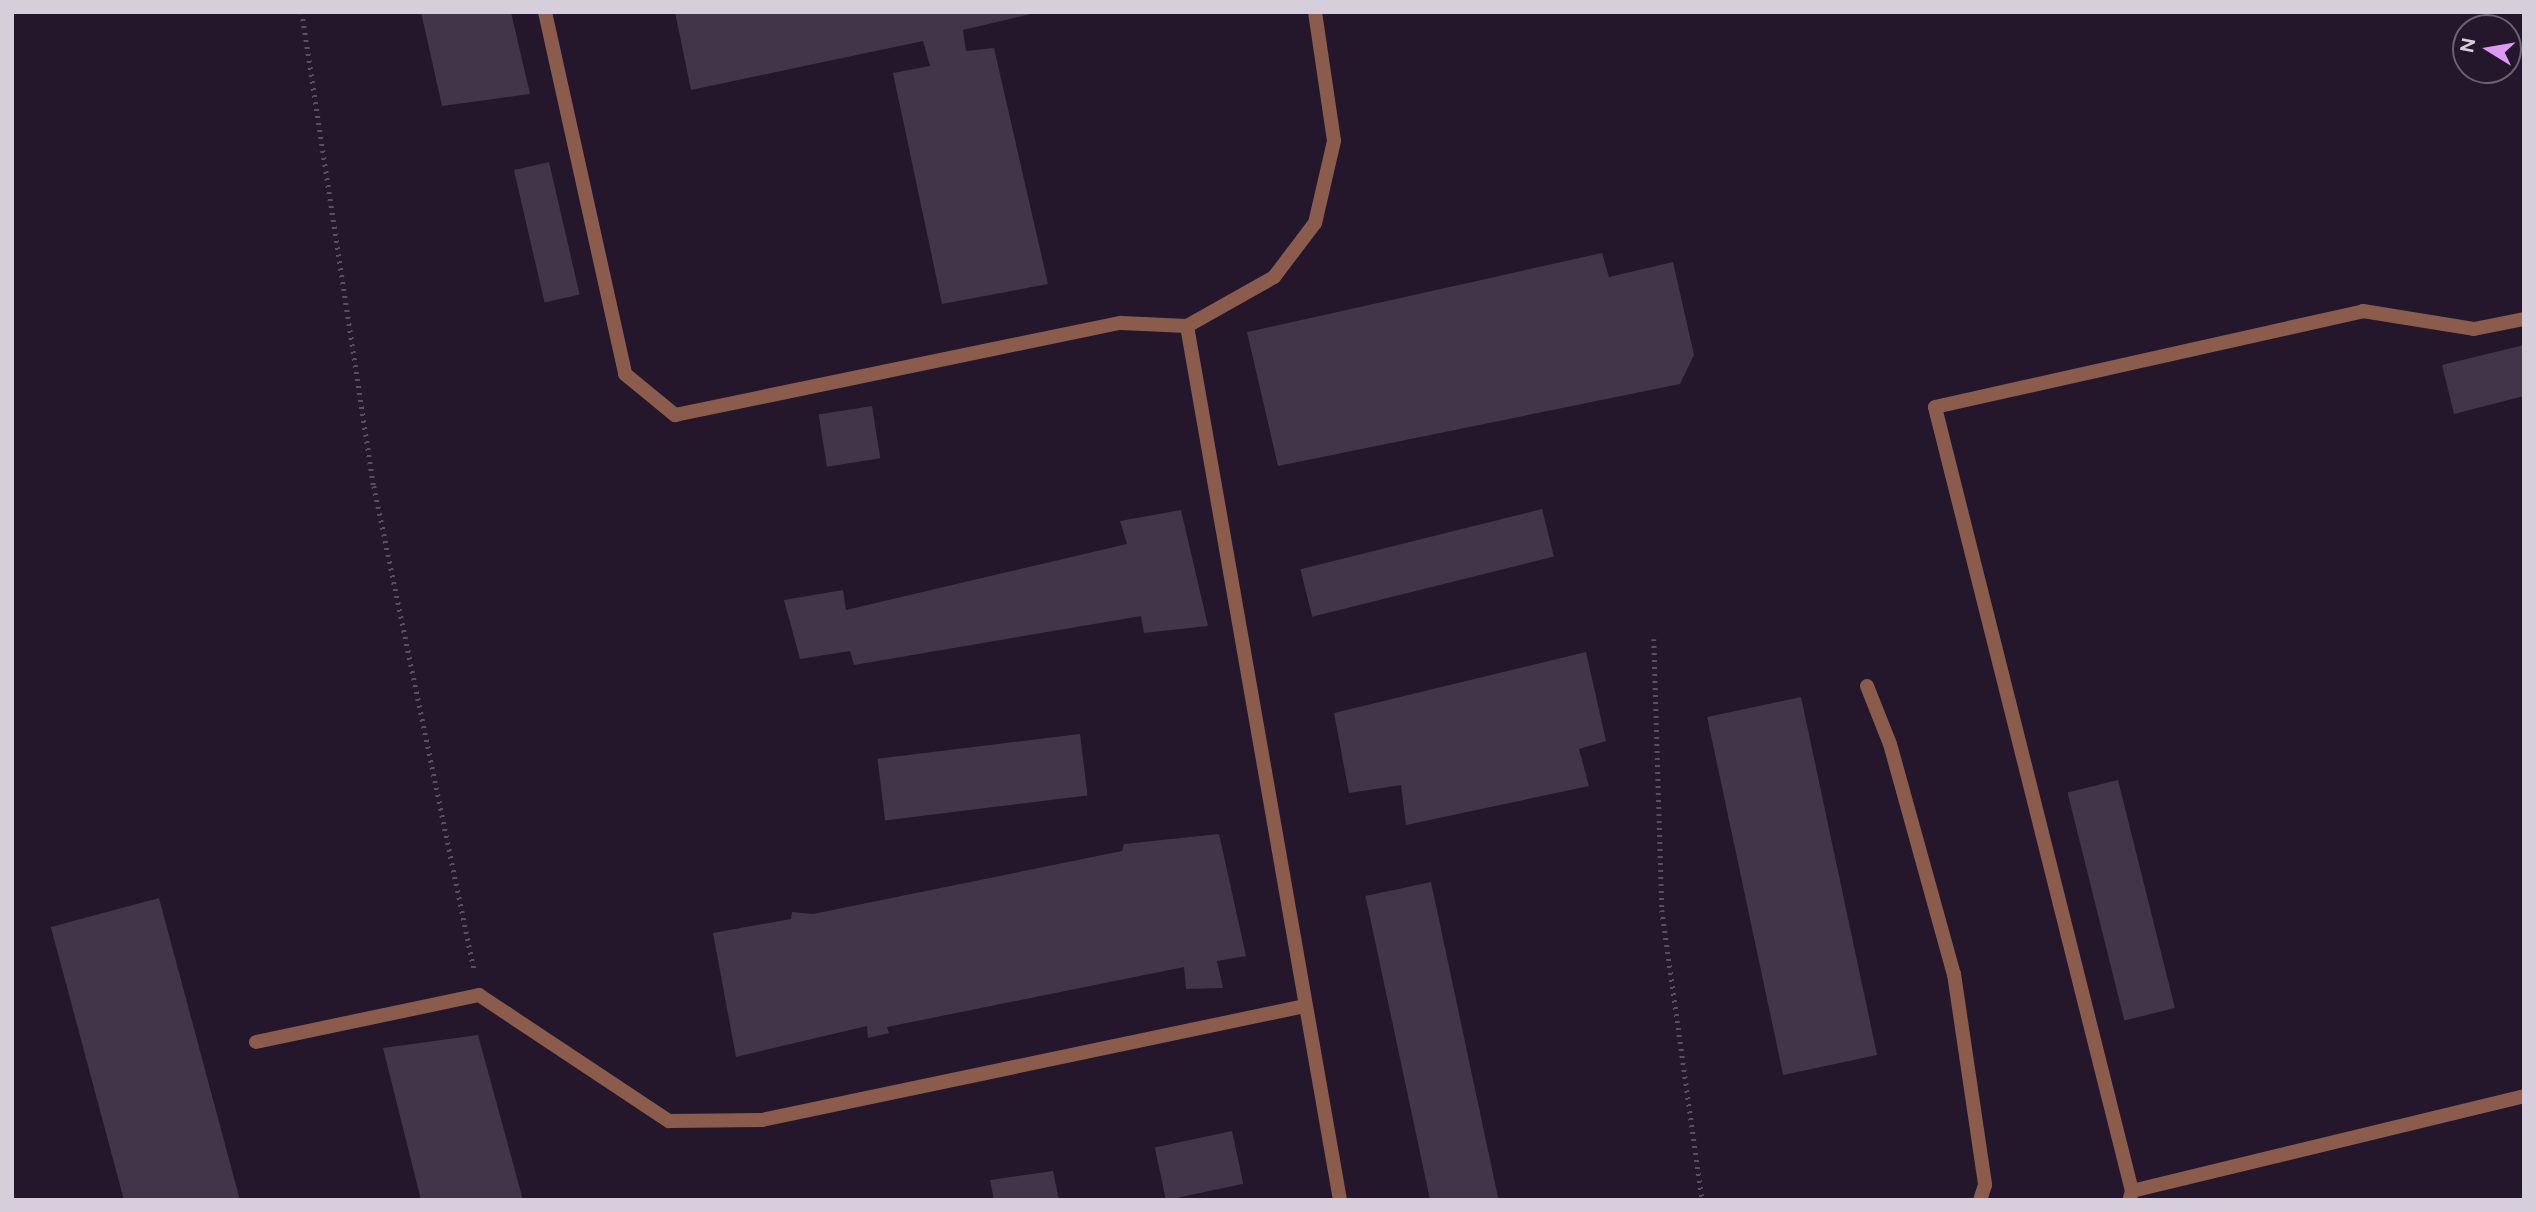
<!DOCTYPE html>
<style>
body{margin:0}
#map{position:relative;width:2536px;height:1212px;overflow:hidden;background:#24172b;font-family:Figtree,sans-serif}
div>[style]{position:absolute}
.building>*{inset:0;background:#423449;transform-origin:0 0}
.path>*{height:4.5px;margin-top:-2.25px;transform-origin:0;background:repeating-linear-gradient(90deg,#5a4e61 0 2px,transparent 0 7px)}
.lane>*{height:14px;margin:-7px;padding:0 7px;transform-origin:7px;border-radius:7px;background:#8b5c4c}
span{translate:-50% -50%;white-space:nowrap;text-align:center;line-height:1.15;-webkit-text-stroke:6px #24172b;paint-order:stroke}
.frame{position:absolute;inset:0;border:14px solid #d7cedc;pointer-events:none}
.north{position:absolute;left:2452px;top:14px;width:70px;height:70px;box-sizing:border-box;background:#24172b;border:2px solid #6c6072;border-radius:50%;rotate:281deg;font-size:19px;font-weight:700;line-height:28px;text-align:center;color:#d7cedc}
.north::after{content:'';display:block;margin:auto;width:24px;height:32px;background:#dd99f3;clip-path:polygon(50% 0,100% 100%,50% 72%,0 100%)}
</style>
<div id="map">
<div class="building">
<div style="clip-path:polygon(421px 12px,511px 12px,530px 94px,442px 106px)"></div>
<div style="clip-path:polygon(675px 12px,1039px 12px,963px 30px,966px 51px,994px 48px,1048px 284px,942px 304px,893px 73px,930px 66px,923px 41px,691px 90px)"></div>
<div style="left:549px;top:162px;width:136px;height:36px;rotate:77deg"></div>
<div style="clip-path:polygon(1602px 253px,1609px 277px,1673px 262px,1694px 355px,1680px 384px,1278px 466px,1247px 332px)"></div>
<div style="clip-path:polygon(2524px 345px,2524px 396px,2454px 414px,2442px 365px)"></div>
<div style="left:872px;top:406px;width:53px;height:54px;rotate:81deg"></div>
<div style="left:1542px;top:509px;width:49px;height:249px;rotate:76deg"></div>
<div style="clip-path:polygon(1181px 510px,1208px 626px,1144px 633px,1141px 616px,854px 665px,850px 651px,800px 659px,784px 600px,843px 590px,846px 610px,1127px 544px,1120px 521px)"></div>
<div style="clip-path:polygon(1586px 652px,1606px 741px,1579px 749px,1589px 786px,1406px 825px,1401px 785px,1349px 793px,1334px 713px)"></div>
<div style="left:1801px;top:697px;width:366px;height:96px;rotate:78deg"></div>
<div style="left:1080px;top:734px;width:62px;height:204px;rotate:83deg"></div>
<div style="left:2118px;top:780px;width:235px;height:52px;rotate:76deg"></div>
<div style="clip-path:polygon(1219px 834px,1246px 956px,1217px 961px,1223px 988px,1186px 989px,1184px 967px,887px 1027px,889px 1033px,868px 1038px,867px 1026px,736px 1057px,713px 933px,791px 919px,792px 912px,813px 914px,1122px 851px,1124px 844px)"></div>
<div style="left:1431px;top:882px;width:325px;height:67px;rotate:78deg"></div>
<div style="left:159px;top:898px;width:313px;height:112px;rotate:75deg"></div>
<div style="clip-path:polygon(478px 1035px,523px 1200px,421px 1200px,383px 1048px)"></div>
<div style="left:1232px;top:1131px;width:54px;height:79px;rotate:78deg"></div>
<div style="clip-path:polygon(1053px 1171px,1059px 1200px,994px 1200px,990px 1180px)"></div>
</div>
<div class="path">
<div style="left:302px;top:12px;width:479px;rotate:81.4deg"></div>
<div style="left:374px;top:486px;width:494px;rotate:78.3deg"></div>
<div style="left:1654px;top:639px;width:271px;rotate:88.3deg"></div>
<div style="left:1662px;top:910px;width:293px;rotate:82.1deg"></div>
</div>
<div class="lane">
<div style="left:545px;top:12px;width:371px;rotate:77.5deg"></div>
<div style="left:625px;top:374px;width:65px;rotate:39.4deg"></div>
<div style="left:675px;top:415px;width:455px;rotate:-11.7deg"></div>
<div style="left:1121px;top:323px;width:66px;rotate:2.6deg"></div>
<div style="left:1315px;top:12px;width:130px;rotate:81.6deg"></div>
<div style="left:1334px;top:141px;width:84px;rotate:103deg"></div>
<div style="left:1315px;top:223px;width:68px;rotate:127.2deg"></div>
<div style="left:1274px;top:277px;width:100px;rotate:150.6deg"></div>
<div style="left:1187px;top:326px;width:887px;rotate:80.07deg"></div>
<div style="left:1867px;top:686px;width:62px;rotate:68.4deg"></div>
<div style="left:1890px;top:744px;width:239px;rotate:74.5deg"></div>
<div style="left:1954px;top:974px;width:213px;rotate:81.6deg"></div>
<div style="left:1985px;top:1185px;width:16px;rotate:108deg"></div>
<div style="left:256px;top:1042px;width:228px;rotate:-11.9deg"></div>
<div style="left:479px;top:995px;width:228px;rotate:33.6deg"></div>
<div style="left:669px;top:1121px;width:93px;rotate:-0.6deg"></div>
<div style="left:762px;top:1120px;width:555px;rotate:-11.86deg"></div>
<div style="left:2132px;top:1191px;width:808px;rotate:-104.11deg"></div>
<div style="left:1935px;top:407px;width:439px;rotate:-12.6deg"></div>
<div style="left:2363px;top:311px;width:112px;rotate:9.2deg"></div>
<div style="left:2474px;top:329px;width:51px;rotate:-11.3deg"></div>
<div style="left:2130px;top:1198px;width:7px;rotate:-74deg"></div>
<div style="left:2132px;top:1191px;width:403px;rotate:-13.6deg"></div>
</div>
<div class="frame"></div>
<div class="north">N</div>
</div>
